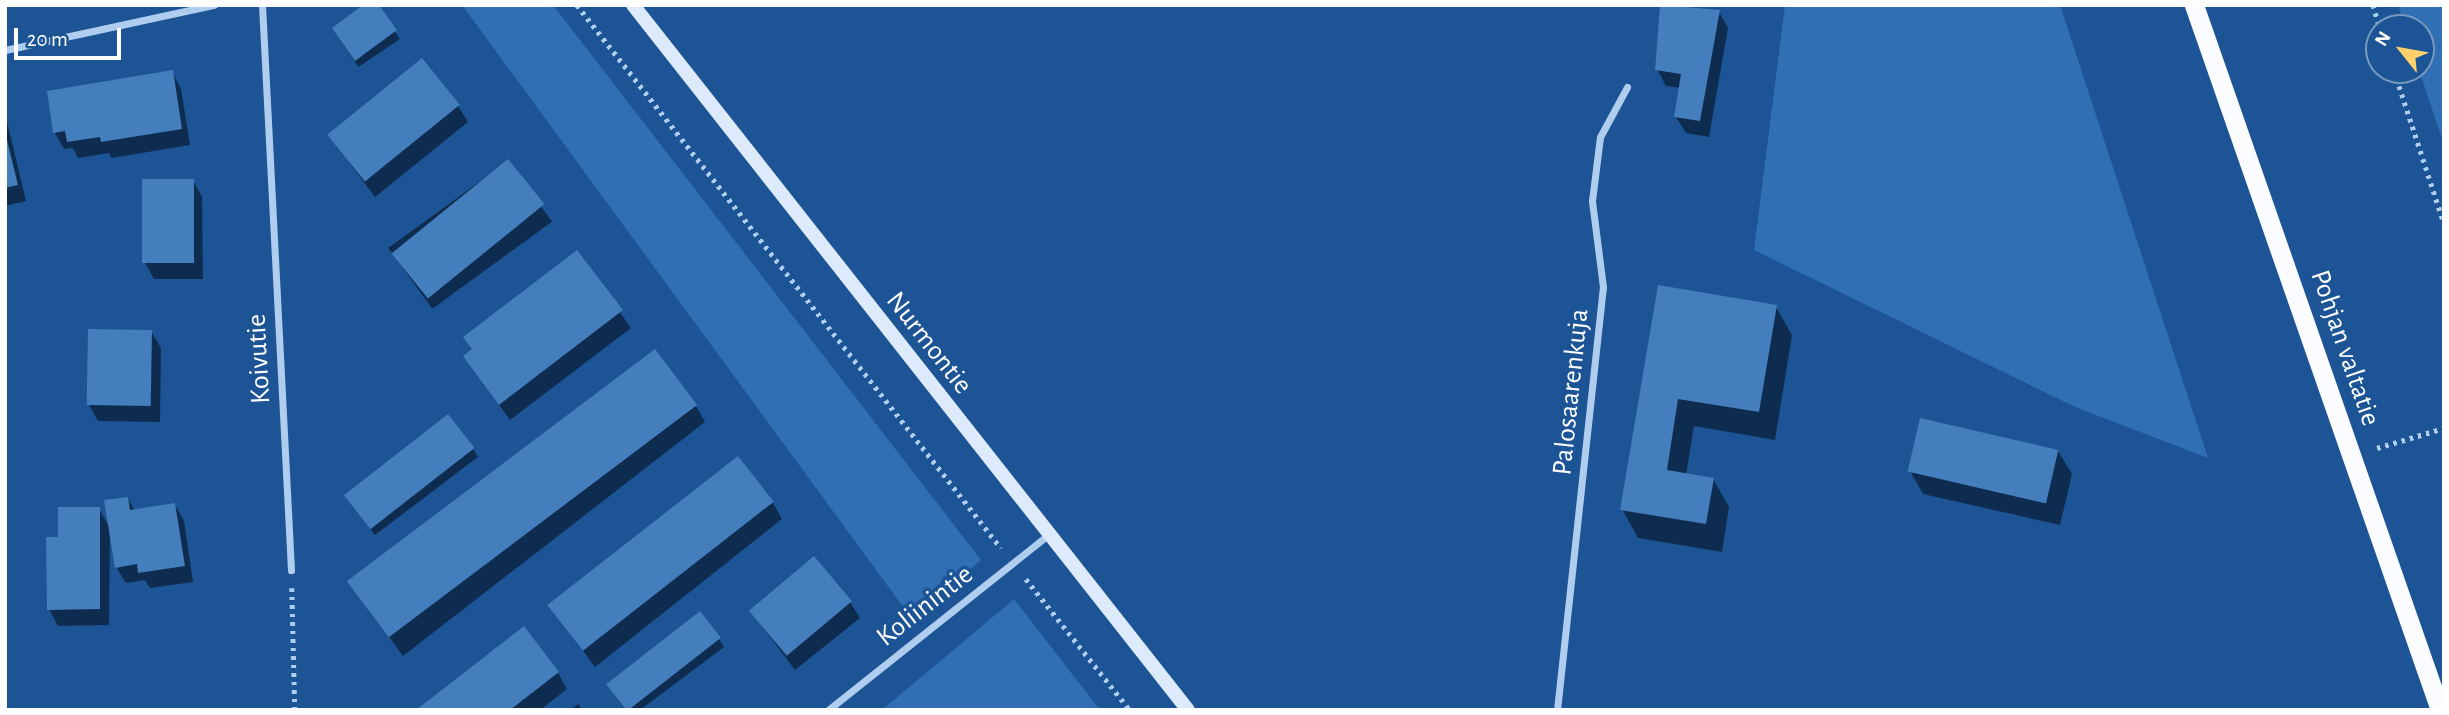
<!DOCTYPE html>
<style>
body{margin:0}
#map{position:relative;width:2449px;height:715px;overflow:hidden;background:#1c5495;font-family:"Alegreya Sans",sans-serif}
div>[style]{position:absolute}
.green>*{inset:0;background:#306fb3}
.shadow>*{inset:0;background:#0007;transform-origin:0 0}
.building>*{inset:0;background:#447ebc;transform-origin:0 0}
.path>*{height:4.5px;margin-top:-2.25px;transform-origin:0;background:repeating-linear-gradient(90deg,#afceef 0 3.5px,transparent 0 8.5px)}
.minor>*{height:7px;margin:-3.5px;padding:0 3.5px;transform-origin:3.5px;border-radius:3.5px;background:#afceef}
.secondary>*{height:14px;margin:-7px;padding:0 7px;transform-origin:7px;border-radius:7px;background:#dceafb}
.trunk>*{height:19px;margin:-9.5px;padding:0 9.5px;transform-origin:9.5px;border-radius:9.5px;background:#fbfcff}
span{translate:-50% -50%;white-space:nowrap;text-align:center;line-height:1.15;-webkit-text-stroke:7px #1c5495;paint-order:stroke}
.street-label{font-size:28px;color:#fff}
.frame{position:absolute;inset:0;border:7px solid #fff;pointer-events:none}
.north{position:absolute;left:2365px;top:14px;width:70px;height:70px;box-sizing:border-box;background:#1c5495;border:2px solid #7798bf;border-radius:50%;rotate:301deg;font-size:19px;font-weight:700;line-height:28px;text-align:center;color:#fff}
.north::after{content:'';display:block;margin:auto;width:24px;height:32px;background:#ffd16d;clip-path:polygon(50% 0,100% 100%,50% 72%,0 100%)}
.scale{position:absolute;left:14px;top:28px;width:107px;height:32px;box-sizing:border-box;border:4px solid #fff;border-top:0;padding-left:9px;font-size:21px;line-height:24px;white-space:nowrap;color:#fff;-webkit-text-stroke:5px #1c5495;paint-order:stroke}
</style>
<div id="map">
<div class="green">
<div style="clip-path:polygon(462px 5px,553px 5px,981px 560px,912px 619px)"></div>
<div style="clip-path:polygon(1785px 5px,2060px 5px,2208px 458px,2075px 407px,1754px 250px)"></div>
<div style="clip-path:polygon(2398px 5px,2444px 5px,2444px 145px,2419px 70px,2421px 28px,2405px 28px)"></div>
<div style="clip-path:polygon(1014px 599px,1100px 710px,882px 710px)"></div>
</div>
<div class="shadow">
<div style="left:377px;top:5px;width:41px;height:50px;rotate:56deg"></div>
<div style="clip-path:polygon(1663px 5px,1719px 12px,1728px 28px,1709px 137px,1686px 133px,1676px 117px,1681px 88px,1666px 86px,1657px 69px)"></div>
<div style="clip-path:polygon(172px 72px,181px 89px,190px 145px,112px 158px,109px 153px,78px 158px,73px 148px,64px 149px,55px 133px)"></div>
<div style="clip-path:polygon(458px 106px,468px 122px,375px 197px,329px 135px)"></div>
<div style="clip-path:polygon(5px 113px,26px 201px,5px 206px)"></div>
<div style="left:508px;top:161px;width:75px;height:148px;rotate:54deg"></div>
<div style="clip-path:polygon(193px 180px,202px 197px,203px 279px,154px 279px,145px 263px)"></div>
<div style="clip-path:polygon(577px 252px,631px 328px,510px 420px,465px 357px,473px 350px,465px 338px)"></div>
<div style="clip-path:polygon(1659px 287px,1776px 307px,1792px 335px,1775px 440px,1694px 426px,1686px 475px,1713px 479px,1729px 507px,1722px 552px,1638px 538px,1622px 509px)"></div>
<div style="clip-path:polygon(151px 331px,161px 348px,160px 422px,98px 421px,89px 405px)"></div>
<div style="clip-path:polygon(696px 406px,705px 422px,403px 656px,352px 586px)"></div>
<div style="clip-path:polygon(473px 449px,478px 457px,375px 535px,352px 505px)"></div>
<div style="clip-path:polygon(2058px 451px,2072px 474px,2060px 525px,1923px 494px,1910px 471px)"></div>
<div style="clip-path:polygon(128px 499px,135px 511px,175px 505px,184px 521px,193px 582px,150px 588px,145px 580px,126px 583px,116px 567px)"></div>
<div style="clip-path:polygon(773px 503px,782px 519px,595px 667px,550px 607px)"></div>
<div style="clip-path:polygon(99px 509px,110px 528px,109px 625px,58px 626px,49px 609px,60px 539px)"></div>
<div style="clip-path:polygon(850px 602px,860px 618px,795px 670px,750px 610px)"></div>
<div style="clip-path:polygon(719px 639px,724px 647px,640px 710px,626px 710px,612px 690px)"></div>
<div style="clip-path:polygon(558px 673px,567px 689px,540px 710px,418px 710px)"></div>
<div style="clip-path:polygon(578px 704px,582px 710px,571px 710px)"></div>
</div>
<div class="building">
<div style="clip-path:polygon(363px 5px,379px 5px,397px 30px,355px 61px,332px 28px)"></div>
<div style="clip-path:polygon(1660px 5px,1720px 10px,1700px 121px,1674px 117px,1681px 74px,1655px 70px)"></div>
<div style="left:422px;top:58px;width:60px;height:122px;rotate:51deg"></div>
<div style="clip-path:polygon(173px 70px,182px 129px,101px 142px,100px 137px,67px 142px,65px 131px,53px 133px,47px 91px)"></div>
<div style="clip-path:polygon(5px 132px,18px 185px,5px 188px)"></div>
<div style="left:508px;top:159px;width:58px;height:150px;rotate:51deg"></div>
<div style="left:142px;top:179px;width:52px;height:84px"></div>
<div style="clip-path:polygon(577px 250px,623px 310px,499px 405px,463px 356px,472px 349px,463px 337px)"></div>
<div style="clip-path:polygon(1658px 285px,1777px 305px,1759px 412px,1678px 399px,1667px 470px,1714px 478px,1706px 524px,1620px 510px)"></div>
<div style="left:88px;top:329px;width:64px;height:76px;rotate:1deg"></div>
<div style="left:655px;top:349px;width:70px;height:386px;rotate:53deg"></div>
<div style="left:448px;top:414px;width:43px;height:132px;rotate:52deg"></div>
<div style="left:1920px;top:418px;width:142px;height:55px;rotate:13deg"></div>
<div style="left:738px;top:456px;width:58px;height:242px;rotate:52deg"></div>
<div style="clip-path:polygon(128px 497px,130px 510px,175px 503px,185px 566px,138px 573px,137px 564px,115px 568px,104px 500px)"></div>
<div style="clip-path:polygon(58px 507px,100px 507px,100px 609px,47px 610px,46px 537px,58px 537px)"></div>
<div style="left:814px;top:556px;width:59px;height:85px;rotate:50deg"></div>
<div style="left:700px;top:611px;width:34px;height:119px;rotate:52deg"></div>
<div style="clip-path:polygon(524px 626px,559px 672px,510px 710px,416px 710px)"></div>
</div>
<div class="path">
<div style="left:577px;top:5px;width:689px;rotate:52.02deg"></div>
<div style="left:2373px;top:5px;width:24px;rotate:73deg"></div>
<div style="left:2394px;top:70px;width:161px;rotate:71.9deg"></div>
<div style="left:2377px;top:448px;width:70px;rotate:-16.6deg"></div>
<div style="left:1026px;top:579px;width:167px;rotate:51.6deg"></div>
<div style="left:292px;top:588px;width:122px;rotate:88.6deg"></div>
</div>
<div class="minor">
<div style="left:262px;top:5px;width:566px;rotate:87.06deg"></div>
<div style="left:5px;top:50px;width:214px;rotate:-12.2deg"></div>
<div style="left:828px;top:710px;width:283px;rotate:-38.5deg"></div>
<div style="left:1557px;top:710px;width:425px;rotate:-83.8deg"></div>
<div style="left:1603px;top:287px;width:87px;rotate:-97.3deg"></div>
<div style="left:1592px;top:201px;width:64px;rotate:-82.9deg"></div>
<div style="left:1600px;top:137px;width:57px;rotate:-61.6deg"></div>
</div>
<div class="secondary">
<div style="left:633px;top:5px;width:897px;rotate:51.79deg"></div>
</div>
<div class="trunk">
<div style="left:2194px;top:5px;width:747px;rotate:70.76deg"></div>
</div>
<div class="street-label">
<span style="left:929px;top:343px;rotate:52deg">Nurmontie</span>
<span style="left:2345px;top:348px;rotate:71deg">Pohjan valtatie</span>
<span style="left:259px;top:359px;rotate:-93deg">Koivutie</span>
<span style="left:1571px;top:392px;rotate:-84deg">Palosaarenkuja</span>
<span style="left:925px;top:606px;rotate:-38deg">Koliinintie</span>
</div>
<div class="frame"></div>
<div class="north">N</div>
<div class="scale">20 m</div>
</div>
